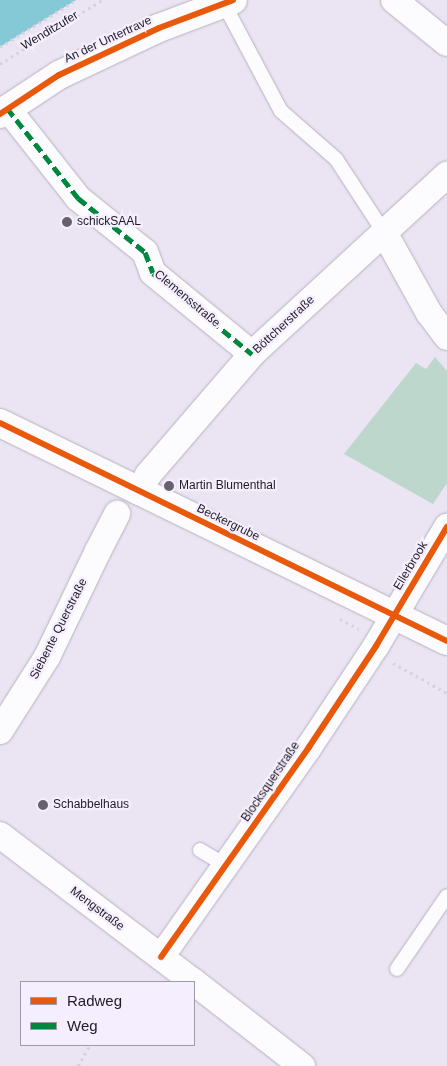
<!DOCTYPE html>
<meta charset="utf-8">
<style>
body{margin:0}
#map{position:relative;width:447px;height:1066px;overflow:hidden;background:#ebe4f3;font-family:Helvetica,sans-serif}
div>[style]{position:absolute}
.green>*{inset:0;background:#bed7cc}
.water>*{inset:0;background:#85c8d6}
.path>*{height:3px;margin-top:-1.5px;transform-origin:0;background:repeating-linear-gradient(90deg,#d5d3d8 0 2.5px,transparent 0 6.5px)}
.roads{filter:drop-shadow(0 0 1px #b8b2be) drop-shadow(0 0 1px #b8b2be)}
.service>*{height:14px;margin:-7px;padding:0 7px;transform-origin:7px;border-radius:7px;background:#fcfbfd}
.minor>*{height:26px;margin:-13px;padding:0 13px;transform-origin:13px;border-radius:13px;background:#fcfbfd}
.tertiary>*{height:28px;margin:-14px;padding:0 14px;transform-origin:14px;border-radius:14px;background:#fcfbfd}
.secondary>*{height:28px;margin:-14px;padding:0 14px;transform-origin:14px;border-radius:14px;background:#fcfbfd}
.quiet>*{height:5px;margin-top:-2.5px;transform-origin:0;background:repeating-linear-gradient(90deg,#00873e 0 10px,transparent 0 15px)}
.cycleway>*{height:6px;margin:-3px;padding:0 3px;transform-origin:3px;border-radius:3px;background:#e8590c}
.dots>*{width:14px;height:14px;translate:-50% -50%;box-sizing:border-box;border:2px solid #f5eefe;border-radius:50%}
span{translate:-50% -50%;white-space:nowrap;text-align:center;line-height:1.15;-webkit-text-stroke:4.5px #f5eefe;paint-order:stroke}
.street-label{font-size:12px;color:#1f1b24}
.poi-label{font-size:12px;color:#1f1b24}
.left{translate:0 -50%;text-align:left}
.legend{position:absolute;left:20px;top:981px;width:175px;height:65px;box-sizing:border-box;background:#f5eefe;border:1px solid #9f9aa7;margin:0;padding:6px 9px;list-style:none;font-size:15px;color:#1f1b24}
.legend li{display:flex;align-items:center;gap:10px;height:25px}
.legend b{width:25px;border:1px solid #9f9aa7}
</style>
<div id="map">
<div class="green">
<div style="clip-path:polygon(435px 357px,447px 371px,447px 483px,433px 504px,344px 454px,416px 363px,426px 369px)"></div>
</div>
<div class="water">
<div style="clip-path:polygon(0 0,76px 0,0 47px)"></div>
</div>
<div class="path">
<div style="left:0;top:47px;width:89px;rotate:-31.7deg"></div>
<div style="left:0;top:64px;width:120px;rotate:-32.1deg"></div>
<div style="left:340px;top:619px;width:21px;rotate:28deg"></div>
<div style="left:393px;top:663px;width:62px;rotate:29.1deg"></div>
<div style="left:78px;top:1066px;width:24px;rotate:-60deg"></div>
</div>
<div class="roads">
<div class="service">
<div style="left:224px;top:4px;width:121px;rotate:62deg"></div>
<div style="left:281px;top:111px;width:73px;rotate:41.1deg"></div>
<div style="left:336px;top:159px;width:90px;rotate:56.8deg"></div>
<div style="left:200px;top:850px;width:31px;rotate:31deg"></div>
<div style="left:397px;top:969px;width:88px;rotate:-55.6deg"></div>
</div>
<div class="minor">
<div style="left:394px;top:0;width:68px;rotate:39.1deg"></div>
<div style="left:7px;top:108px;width:115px;rotate:51.7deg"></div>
<div style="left:78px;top:198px;width:86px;rotate:38.9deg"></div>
<div style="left:145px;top:252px;width:22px;rotate:69deg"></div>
<div style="left:153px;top:273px;width:128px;rotate:39.3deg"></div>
<div style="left:385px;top:234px;width:90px;rotate:60.9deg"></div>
<div style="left:429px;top:313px;width:30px;rotate:53deg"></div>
<div style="left:139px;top:492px;width:19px;rotate:-62deg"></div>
<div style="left:148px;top:475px;width:160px;rotate:-49.3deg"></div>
<div style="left:252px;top:354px;width:265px;rotate:-42.6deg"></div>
<div style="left:98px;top:551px;width:42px;rotate:-62.8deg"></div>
<div style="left:0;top:731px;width:88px;rotate:-57.6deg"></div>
<div style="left:47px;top:657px;width:118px;rotate:-64.3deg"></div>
<div style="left:0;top:835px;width:243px;rotate:37.2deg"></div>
<div style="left:161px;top:957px;width:257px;rotate:-54.8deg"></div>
<div style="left:309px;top:747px;width:121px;rotate:-56.4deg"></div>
<div style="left:376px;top:646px;width:139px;rotate:-59.2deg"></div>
<div style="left:194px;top:982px;width:137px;rotate:37.9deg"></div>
</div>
<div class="tertiary">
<div style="left:0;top:423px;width:497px;rotate:26deg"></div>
</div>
<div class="secondary">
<div style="left:0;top:114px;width:71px;rotate:-33.5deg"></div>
<div style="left:59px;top:75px;width:110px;rotate:-25.2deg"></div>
<div style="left:159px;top:28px;width:79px;rotate:-20.7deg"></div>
</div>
</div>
<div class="quiet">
<div style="left:7px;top:108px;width:115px;rotate:51.7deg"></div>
<div style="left:78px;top:198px;width:86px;rotate:38.9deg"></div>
<div style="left:145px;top:252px;width:22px;rotate:69deg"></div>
<div style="left:153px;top:273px;width:128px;rotate:39.3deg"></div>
</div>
<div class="cycleway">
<div style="left:0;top:114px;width:71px;rotate:-33.5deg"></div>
<div style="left:59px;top:75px;width:110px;rotate:-25.2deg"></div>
<div style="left:159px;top:28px;width:79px;rotate:-20.7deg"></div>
<div style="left:0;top:423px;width:497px;rotate:26deg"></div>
<div style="left:161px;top:957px;width:257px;rotate:-54.8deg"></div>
<div style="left:309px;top:747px;width:121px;rotate:-56.4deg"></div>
<div style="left:376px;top:646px;width:139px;rotate:-59.2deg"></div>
</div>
<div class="dots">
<div style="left:67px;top:222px;background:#66616c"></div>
<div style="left:169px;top:486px;background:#66616c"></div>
<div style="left:43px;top:805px;background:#66616c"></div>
</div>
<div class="street-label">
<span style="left:50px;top:31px;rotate:-31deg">Wenditzufer</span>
<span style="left:108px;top:40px;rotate:-25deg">An der Untertrave</span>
<span style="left:187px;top:299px;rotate:40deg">Clemensstraße</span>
<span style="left:284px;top:325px;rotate:-43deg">Böttcherstraße</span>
<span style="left:228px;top:523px;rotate:26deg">Beckergrube</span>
<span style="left:411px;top:566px;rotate:-59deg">Ellerbrook</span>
<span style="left:59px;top:629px;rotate:-63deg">Siebente Querstraße</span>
<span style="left:271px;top:782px;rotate:-56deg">Blocksquerstraße</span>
<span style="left:97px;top:909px;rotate:37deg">Mengstraße</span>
</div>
<div class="poi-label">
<span class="left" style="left:77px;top:222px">schickSAAL</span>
<span class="left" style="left:179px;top:486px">Martin Blumenthal</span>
<span class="left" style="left:53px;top:805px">Schabbelhaus</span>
</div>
<ul class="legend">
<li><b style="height:6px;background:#e8590c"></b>Radweg</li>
<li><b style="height:6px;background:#00873e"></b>Weg</li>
</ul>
</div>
